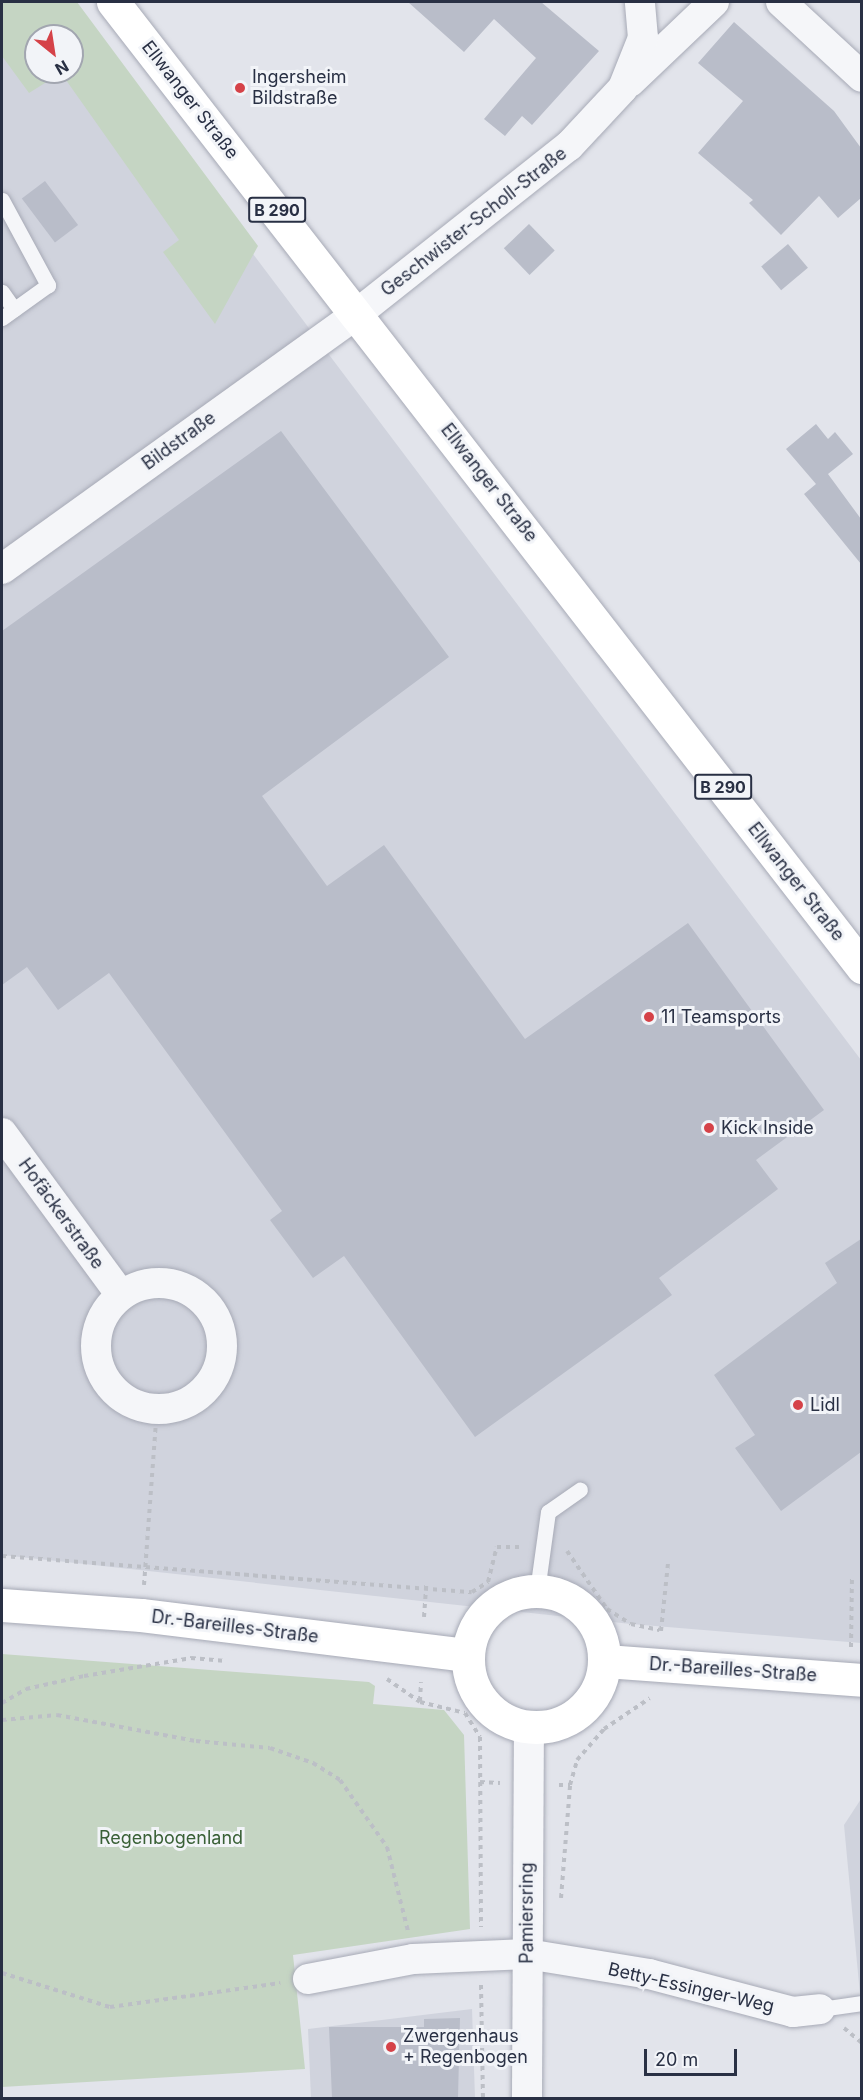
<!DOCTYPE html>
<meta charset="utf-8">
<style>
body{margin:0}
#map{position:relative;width:863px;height:2100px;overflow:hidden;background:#e2e4eb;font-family:Inter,sans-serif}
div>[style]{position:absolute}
.built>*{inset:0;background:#d0d3dd}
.green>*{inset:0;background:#c5d5c3}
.building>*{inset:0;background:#b9bdc9;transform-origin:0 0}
.path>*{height:4px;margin-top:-2px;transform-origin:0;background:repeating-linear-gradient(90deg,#bcbfc6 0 4.5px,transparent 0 9px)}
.roads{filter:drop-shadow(0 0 2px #a7aab6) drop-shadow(0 0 2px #a7aab6)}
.service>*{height:15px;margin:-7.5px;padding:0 7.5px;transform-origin:7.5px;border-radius:7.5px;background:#f5f6f9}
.minor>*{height:30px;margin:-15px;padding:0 15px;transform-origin:15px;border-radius:15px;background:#f5f6f9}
.minor>.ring{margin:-15px;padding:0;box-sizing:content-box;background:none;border:30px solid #f5f6f9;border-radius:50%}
.secondary>*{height:33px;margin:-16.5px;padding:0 16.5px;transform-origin:16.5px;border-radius:16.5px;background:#fff}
.secondary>.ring{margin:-16.5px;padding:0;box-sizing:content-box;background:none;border:33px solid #fff;border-radius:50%}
.primary>*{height:33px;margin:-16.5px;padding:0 16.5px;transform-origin:16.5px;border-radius:16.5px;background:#fff}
.dots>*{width:16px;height:16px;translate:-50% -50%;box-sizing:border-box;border:3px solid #f2f4f8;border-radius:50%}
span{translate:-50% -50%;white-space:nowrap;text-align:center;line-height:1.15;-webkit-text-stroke:6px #f2f4f8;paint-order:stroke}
.shield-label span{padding:2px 4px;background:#f2f4f8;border:2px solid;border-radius:4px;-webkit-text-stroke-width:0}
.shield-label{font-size:16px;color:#293044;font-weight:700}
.poi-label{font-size:18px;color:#293044}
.left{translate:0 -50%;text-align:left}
.street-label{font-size:18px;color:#293044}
.park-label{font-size:18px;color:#396036}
.frame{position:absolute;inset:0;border:3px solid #293044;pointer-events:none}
.north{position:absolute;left:24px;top:24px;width:60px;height:60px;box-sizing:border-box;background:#f2f4f8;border:2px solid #a2a6b0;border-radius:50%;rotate:150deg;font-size:16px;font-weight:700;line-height:24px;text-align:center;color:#293044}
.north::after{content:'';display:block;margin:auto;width:21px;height:27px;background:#d54248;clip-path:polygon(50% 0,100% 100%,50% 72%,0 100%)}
.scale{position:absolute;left:644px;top:2049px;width:93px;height:27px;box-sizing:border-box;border:3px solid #293044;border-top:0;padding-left:8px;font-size:18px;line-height:21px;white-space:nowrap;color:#293044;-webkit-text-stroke:4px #f2f4f8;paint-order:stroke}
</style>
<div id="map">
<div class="built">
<div style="clip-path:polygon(evenodd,2px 2px,63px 2px,861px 1060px,861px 1643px,631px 1624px,2px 1555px,2px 2px,36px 36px,72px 36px,72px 72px,36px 72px,36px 36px)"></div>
<div style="clip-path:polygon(861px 1799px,861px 2005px,844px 1825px)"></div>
<div style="clip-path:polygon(472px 2009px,475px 2098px,311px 2098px,308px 2029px)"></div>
</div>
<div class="green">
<div style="clip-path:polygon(evenodd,2px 2px,77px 2px,258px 246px,215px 324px,163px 252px,179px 240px,61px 73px,29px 93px,2px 56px,2px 2px,36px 36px,72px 36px,72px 72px,36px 72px,36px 36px)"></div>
<div style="clip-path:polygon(2px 1654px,369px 1682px,375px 1686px,373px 1704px,444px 1710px,464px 1735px,470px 1929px,293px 1955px,305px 2069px,2px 2087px)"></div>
</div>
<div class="building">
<div style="clip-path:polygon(408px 2px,541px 2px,599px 51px,532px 125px,522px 116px,505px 136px,484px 119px,536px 58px,494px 19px,464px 52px)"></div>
<div style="clip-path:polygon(734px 22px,834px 111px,861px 148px,861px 198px,838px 218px,819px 196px,781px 235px,749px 203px,753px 200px,698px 153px,743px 101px,698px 63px)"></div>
<div style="left:45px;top:181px;width:55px;height:29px;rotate:53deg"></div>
<div style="left:529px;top:224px;width:37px;height:35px;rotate:46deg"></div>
<div style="left:788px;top:244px;width:31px;height:35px;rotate:50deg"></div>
<div style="clip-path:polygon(816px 424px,828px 439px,835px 432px,853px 454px,828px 474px,861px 519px,861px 564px,804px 494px,816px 484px,786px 449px)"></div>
<div style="clip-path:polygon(281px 431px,449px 657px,262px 796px,327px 886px,384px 845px,525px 1039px,688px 923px,824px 1110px,756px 1160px,778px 1189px,659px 1278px,672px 1295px,475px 1437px,344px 1256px,313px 1278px,270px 1220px,282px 1211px,109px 973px,58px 1010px,27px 967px,2px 985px,2px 631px)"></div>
<div style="clip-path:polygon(861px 1239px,861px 1452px,781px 1511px,735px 1448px,755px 1435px,714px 1375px,837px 1283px,825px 1263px)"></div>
<div style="clip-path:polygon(460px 2018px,458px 2098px,332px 2098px,329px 2027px,424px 2027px,424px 2019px)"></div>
</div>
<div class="path">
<div style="left:567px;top:1551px;width:70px;rotate:55.4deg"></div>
<div style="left:607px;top:1609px;width:28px;rotate:32deg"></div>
<div style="left:631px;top:1624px;width:29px;rotate:12deg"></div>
<div style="left:2px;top:1556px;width:471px;rotate:4.4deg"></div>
<div style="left:472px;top:1592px;width:19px;rotate:-32deg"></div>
<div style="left:488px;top:1582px;width:36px;rotate:-76deg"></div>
<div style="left:497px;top:1547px;width:23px"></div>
<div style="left:144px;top:1585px;width:175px;rotate:-85.8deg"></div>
<div style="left:424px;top:1617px;width:32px;rotate:-86deg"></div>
<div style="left:661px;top:1631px;width:68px;rotate:-84.1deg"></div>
<div style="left:851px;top:1647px;width:70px;rotate:-89.2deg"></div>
<div style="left:387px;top:1679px;width:40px;rotate:34.9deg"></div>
<div style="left:420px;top:1702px;width:46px;rotate:13.7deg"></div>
<div style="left:465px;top:1713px;width:28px;rotate:58deg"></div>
<div style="left:480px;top:1737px;width:190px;rotate:89.7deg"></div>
<div style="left:420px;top:1701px;width:19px;rotate:-87deg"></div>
<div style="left:2px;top:1703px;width:28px;rotate:-30deg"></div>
<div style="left:26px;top:1689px;width:59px;rotate:-12.6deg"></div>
<div style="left:84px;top:1676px;width:109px;rotate:-9.5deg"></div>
<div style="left:191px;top:1658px;width:35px;rotate:5deg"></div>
<div style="left:2px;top:1720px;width:55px;rotate:-5.2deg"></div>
<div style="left:57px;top:1715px;width:141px;rotate:10.6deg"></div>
<div style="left:196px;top:1741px;width:74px;rotate:5.4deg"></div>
<div style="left:270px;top:1748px;width:46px;rotate:19.2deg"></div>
<div style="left:313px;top:1763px;width:32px;rotate:32deg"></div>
<div style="left:340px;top:1780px;width:82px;rotate:55deg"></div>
<div style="left:387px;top:1847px;width:87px;rotate:76deg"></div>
<div style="left:480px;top:1782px;width:20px;rotate:3deg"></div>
<div style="left:559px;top:1785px;width:11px"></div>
<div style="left:570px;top:1785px;width:26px;rotate:-74deg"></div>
<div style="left:577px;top:1760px;width:41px;rotate:-48.9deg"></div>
<div style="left:604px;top:1729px;width:55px;rotate:-34deg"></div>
<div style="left:561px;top:1898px;width:113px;rotate:-85.4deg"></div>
<div style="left:2px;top:1973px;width:113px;rotate:17.5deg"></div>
<div style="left:110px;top:2007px;width:172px;rotate:-8deg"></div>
<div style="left:481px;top:1985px;width:113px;rotate:89deg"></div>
<div style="left:844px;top:2028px;width:23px;rotate:40deg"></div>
</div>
<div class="roads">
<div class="service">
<div style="left:2px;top:200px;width:97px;rotate:61.6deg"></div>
<div style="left:48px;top:285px;width:57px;rotate:144.3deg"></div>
<div style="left:2px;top:292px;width:21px;rotate:55deg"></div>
<div style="left:537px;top:1591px;width:80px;rotate:-82.1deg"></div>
<div style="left:548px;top:1512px;width:39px;rotate:-35deg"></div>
<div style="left:820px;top:2009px;width:42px;rotate:-8.1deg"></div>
</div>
<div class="minor">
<div style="left:781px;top:2px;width:110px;rotate:42.8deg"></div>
<div style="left:630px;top:82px;width:116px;rotate:-43.6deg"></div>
<div style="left:2px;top:569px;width:438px;rotate:-35.7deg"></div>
<div style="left:358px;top:313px;width:269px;rotate:-38.4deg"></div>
<div style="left:569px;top:146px;width:79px;rotate:-47deg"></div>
<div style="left:623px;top:88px;width:54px;rotate:-68.2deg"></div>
<div style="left:643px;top:38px;width:36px;rotate:-95deg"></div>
<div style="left:2px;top:1133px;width:201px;rotate:53.7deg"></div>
<div class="ring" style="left:96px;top:1283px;width:96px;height:96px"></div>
<div style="left:308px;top:1979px;width:107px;rotate:-10.8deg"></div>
<div style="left:413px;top:1959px;width:114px;rotate:-2.5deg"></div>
<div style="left:527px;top:1954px;width:124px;rotate:9.3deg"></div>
<div style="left:649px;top:1974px;width:149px;rotate:14.8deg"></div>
<div style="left:793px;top:2012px;width:27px;rotate:-6deg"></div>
<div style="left:527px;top:2098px;width:371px;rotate:-89.7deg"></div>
</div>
<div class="secondary">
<div class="ring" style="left:468px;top:1591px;width:103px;height:103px"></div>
<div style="left:2px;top:1605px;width:139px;rotate:4.1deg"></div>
<div style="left:141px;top:1615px;width:329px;rotate:7deg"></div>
<div style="left:605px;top:1661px;width:258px;rotate:4.2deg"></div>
</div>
<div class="primary">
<div style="left:113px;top:2px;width:1222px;rotate:52.18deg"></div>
</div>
</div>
<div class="dots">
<div style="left:240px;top:88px;background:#d54248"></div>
<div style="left:649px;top:1017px;background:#d54248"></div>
<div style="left:709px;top:1128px;background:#d54248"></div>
<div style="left:798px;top:1405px;background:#d54248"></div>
<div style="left:391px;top:2047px;background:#d54248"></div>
</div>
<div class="shield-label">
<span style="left:277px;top:210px">B 290</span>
<span style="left:723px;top:787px">B 290</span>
</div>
<div class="poi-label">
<span class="left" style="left:252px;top:88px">Ingersheim<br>Bildstraße</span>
<span class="left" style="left:661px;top:1017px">11 Teamsports</span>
<span class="left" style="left:721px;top:1128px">Kick Inside</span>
<span class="left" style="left:810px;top:1405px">Lidl</span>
<span class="left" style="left:403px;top:2047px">Zwergenhaus<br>+ Regenbogen</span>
</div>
<div class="street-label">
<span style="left:190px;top:100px;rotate:52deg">Ellwanger Straße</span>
<span style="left:474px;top:222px;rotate:-38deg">Geschwister-Scholl-Straße</span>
<span style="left:179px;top:441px;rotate:-36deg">Bildstraße</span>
<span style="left:489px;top:483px;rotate:52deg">Ellwanger Straße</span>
<span style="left:796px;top:882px;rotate:52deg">Ellwanger Straße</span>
<span style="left:61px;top:1214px;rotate:54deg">Hofäckerstraße</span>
<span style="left:235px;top:1627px;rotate:7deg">Dr.-Bareilles-Straße</span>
<span style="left:733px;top:1670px;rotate:4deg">Dr.-Bareilles-Straße</span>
<span style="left:527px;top:1913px;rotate:-90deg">Pamiersring</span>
<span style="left:691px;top:1988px;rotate:13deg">Betty-Essinger-Weg</span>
</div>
<div class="park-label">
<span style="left:171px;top:1838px">Regenbogenland</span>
</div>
<div class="frame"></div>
<div class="north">N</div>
<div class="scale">20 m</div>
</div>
